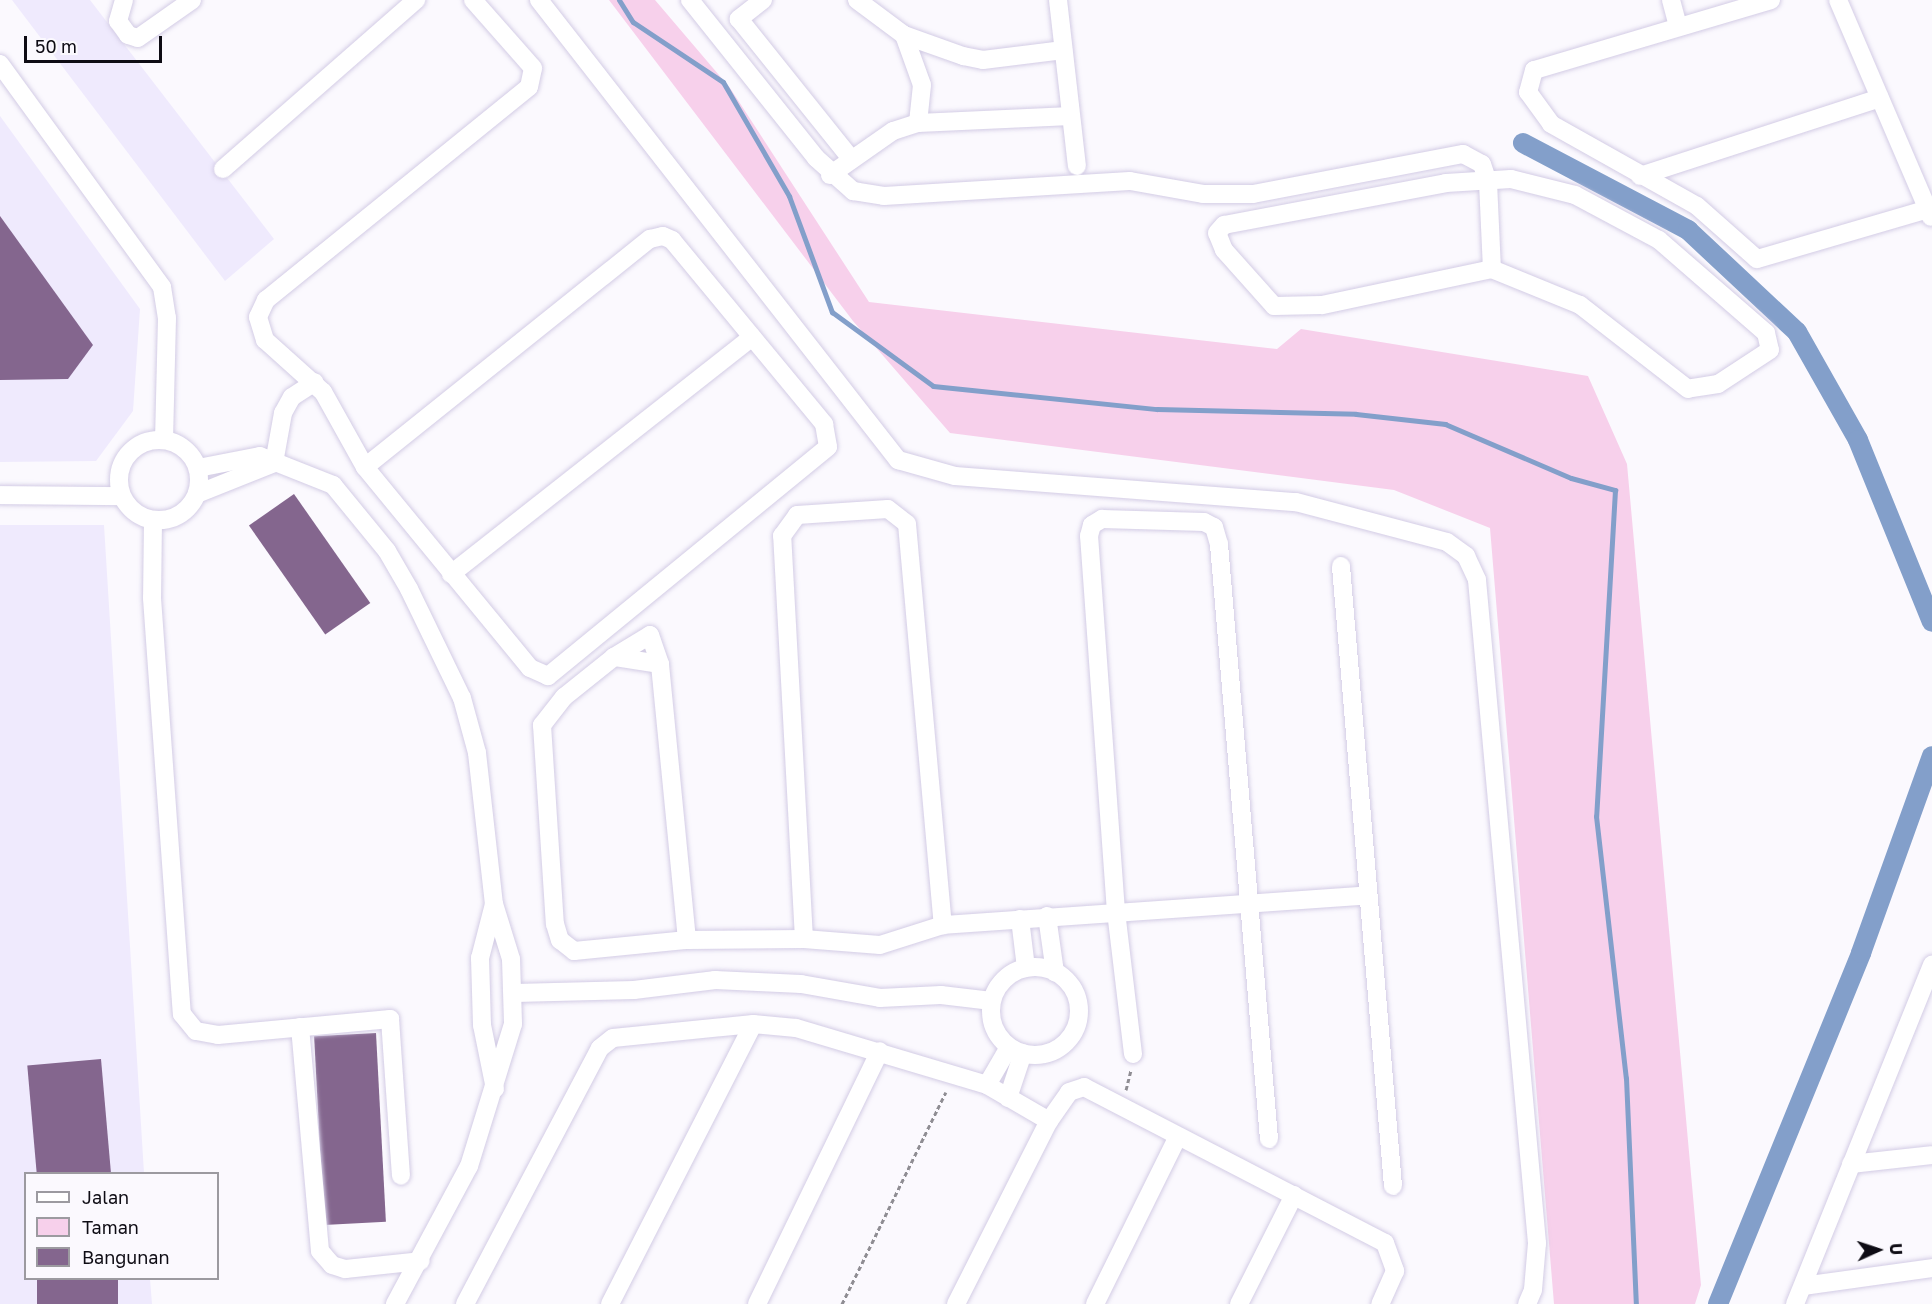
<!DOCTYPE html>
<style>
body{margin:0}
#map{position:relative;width:1932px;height:1304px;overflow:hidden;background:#fbf9fe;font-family:"Golos Text",sans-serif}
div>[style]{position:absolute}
.built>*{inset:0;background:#efeafd}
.green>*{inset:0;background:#f7d0eb}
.stream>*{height:5px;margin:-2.5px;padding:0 2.5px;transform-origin:2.5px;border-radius:2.5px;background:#839fca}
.canal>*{height:20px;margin:-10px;padding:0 10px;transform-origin:10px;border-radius:10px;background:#839fca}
.building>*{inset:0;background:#84668e;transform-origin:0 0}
.path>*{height:3px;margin-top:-1.5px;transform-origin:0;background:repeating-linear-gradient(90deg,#8f8d93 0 4.5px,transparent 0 7.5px)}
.roads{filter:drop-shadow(0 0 2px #d3cce5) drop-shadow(0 0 2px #d3cce5)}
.minor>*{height:18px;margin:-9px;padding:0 9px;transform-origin:9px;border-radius:9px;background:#fff}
.minor>.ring{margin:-9px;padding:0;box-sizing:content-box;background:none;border:18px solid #fff;border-radius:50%}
span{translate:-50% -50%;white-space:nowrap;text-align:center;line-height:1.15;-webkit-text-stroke:5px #fbf9fe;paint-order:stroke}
.legend{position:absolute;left:24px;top:1172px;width:195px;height:108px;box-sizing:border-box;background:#fbf9fe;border:2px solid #9c9aa0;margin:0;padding:8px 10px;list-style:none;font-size:18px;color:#0e0c14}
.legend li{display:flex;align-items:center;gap:12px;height:30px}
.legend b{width:30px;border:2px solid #9c9aa0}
.north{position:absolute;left:1848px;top:1220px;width:60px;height:60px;-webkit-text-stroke:4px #fbf9fe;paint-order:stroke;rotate:87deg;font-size:16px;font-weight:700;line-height:24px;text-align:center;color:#0e0c14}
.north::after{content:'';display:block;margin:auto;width:21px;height:27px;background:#0e0c14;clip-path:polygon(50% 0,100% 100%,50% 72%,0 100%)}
.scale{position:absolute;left:24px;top:36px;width:138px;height:27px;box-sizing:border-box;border:3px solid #0e0c14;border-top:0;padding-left:8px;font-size:18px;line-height:21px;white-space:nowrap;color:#0e0c14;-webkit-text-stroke:4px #fbf9fe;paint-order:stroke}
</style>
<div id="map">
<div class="built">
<div style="clip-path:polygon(12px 0,90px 0,274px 239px,225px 281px)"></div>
<div style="clip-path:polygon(0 116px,140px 309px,133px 411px,96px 461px,0 462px)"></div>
<div style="clip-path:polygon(0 525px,104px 525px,144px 1173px,26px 1174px,26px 1278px,150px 1279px,152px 1304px,0 1304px)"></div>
</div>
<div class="green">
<div style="clip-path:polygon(609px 0,655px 0,730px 88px,869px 302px,1277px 349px,1301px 329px,1588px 376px,1627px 464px,1701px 1285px,1695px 1304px,1554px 1304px,1490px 528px,1394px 490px,950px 433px,853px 321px)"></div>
</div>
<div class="stream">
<div style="left:619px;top:0;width:26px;rotate:58deg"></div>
<div style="left:633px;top:22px;width:108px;rotate:33.7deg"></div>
<div style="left:723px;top:82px;width:132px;rotate:59.9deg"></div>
<div style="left:789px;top:196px;width:124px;rotate:69.7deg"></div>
<div style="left:832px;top:312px;width:125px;rotate:36.2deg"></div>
<div style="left:933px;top:386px;width:225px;rotate:5.9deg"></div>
<div style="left:1157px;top:409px;width:199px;rotate:1.4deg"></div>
<div style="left:1356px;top:414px;width:90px;rotate:6.4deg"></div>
<div style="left:1445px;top:424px;width:137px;rotate:23.2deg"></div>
<div style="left:1571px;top:478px;width:46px;rotate:15.3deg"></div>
<div style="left:1615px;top:490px;width:327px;rotate:93.3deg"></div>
<div style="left:1596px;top:816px;width:264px;rotate:83.5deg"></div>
<div style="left:1626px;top:1078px;width:226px;rotate:87.5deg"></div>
</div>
<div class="canal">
<div style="left:1523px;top:143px;width:187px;rotate:27.8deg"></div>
<div style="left:1688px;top:230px;width:149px;rotate:43.1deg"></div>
<div style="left:1797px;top:332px;width:124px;rotate:60.5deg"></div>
<div style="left:1858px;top:440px;width:196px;rotate:67.9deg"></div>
<div style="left:1718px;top:1304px;width:379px;rotate:-67.8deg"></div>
<div style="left:1861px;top:953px;width:209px;rotate:-70.2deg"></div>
</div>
<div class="building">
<div style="clip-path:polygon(0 216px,93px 345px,68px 379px,0 380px)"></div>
<div style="left:294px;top:494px;width:133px;height:55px;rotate:55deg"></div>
<div style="left:376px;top:1033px;width:189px;height:62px;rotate:87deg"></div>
<div style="left:101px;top:1059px;width:114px;height:74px;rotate:85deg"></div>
<div style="left:37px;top:1278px;width:81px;height:26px"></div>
</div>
<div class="path">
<div style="left:1126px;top:1090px;width:21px;rotate:-76deg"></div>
<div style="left:842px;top:1304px;width:236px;rotate:-63.9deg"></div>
</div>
<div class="roads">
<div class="minor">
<div style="left:124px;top:0;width:22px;rotate:106deg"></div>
<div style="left:118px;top:21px;width:17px;rotate:54deg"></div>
<div style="left:128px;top:35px;width:10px;rotate:17deg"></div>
<div style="left:138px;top:38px;width:66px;rotate:-35.1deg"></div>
<div style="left:539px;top:0;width:584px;rotate:52.03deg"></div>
<div style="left:898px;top:460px;width:59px;rotate:15.7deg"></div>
<div style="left:955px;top:476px;width:342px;rotate:4.4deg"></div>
<div style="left:1296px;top:502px;width:156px;rotate:14.8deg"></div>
<div style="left:1447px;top:542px;width:24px;rotate:36deg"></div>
<div style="left:1466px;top:556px;width:26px;rotate:65deg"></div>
<div style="left:1477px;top:580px;width:666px;rotate:84.83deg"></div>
<div style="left:1537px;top:1243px;width:47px;rotate:94.9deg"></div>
<div style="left:1533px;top:1290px;width:15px;rotate:113deg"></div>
<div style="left:690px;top:0;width:202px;rotate:51.4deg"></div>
<div style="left:816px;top:158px;width:50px;rotate:41.7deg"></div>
<div style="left:853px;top:191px;width:31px;rotate:9deg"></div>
<div style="left:884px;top:196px;width:246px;rotate:-3.5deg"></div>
<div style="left:1130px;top:181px;width:74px;rotate:10.1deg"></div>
<div style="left:1203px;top:194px;width:50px"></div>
<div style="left:1253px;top:194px;width:214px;rotate:-10.8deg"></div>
<div style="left:1463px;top:154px;width:21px;rotate:28deg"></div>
<div style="left:1482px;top:164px;width:19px;rotate:72deg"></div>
<div style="left:1488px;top:182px;width:87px;rotate:87.4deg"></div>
<div style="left:763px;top:0;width:31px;rotate:142deg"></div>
<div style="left:739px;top:19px;width:179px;rotate:51.3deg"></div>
<div style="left:857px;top:0;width:59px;rotate:36.7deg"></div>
<div style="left:904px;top:35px;width:63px;rotate:19.6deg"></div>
<div style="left:963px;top:56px;width:20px;rotate:11deg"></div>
<div style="left:983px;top:60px;width:81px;rotate:-7.1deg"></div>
<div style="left:1058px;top:0;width:167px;rotate:83.5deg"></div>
<div style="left:1671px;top:0;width:28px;rotate:75deg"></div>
<div style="left:1771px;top:0;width:247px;rotate:163.5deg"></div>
<div style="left:1534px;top:70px;width:23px;rotate:105deg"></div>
<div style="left:1528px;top:92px;width:39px;rotate:54deg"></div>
<div style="left:1551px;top:124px;width:167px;rotate:29.3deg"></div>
<div style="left:1697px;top:206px;width:80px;rotate:41.5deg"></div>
<div style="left:1757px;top:259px;width:178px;rotate:-16.3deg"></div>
<div style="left:1838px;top:0;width:236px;rotate:66.8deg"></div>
<div style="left:904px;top:35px;width:53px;rotate:70.2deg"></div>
<div style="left:922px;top:85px;width:38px;rotate:96deg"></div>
<div style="left:0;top:64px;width:276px;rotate:54deg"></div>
<div style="left:162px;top:287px;width:31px;rotate:81deg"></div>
<div style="left:167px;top:318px;width:121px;rotate:91.4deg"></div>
<div style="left:223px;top:169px;width:257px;rotate:-41.2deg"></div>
<div style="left:830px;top:175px;width:77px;rotate:-34.9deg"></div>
<div style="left:893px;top:131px;width:26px;rotate:-18deg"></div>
<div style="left:918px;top:123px;width:153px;rotate:-2.6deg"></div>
<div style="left:1640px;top:176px;width:252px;rotate:-18deg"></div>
<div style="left:1511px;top:179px;width:66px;rotate:14deg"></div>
<div style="left:1575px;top:195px;width:95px;rotate:28.2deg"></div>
<div style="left:1659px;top:240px;width:142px;rotate:41deg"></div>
<div style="left:1766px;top:333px;width:17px;rotate:77deg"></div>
<div style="left:1770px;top:350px;width:62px;rotate:146.8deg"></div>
<div style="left:1718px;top:384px;width:30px;rotate:171deg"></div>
<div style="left:1688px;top:389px;width:137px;rotate:-142.1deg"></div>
<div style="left:1580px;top:305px;width:95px;rotate:-157.8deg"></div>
<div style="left:1492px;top:269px;width:174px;rotate:168deg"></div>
<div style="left:1322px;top:305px;width:48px;rotate:178.8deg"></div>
<div style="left:1274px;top:306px;width:75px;rotate:-131.8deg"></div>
<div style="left:1224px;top:250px;width:18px;rotate:-112deg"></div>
<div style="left:1217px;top:233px;width:11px;rotate:-49deg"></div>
<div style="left:1224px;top:225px;width:226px;rotate:-10.7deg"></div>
<div style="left:1446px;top:183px;width:65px;rotate:-3.5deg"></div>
<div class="ring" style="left:119px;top:440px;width:62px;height:62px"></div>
<div style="left:274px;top:463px;width:51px;rotate:-79.8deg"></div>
<div style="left:283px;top:413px;width:18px;rotate:-61deg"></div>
<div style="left:292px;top:397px;width:27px;rotate:-33deg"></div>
<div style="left:365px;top:467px;width:365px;rotate:-38.7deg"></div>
<div style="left:650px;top:239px;width:13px;rotate:-13deg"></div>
<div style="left:663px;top:236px;width:10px;rotate:24deg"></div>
<div style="left:672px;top:240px;width:239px;rotate:50.4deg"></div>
<div style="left:824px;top:424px;width:23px;rotate:80deg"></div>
<div style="left:828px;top:447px;width:362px;rotate:140.7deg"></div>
<div style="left:548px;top:676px;width:20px;rotate:-156deg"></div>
<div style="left:530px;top:668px;width:260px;rotate:-129.4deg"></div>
<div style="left:365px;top:467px;width:86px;rotate:-119.2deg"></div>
<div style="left:323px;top:392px;width:78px;rotate:-138.1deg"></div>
<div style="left:265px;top:340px;width:24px;rotate:-107deg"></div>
<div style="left:258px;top:317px;width:19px;rotate:-65deg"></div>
<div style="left:266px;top:300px;width:338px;rotate:-39deg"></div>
<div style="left:529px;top:87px;width:19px;rotate:-78deg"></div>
<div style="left:533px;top:68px;width:91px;rotate:-131.4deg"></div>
<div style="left:198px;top:468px;width:63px;rotate:-11deg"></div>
<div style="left:260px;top:456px;width:79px;rotate:21.7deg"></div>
<div style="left:333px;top:485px;width:85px;rotate:50.7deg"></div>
<div style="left:387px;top:551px;width:44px;rotate:59.9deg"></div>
<div style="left:409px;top:589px;width:121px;rotate:64.1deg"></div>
<div style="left:462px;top:698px;width:57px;rotate:74.7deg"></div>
<div style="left:477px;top:753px;width:152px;rotate:83.6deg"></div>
<div style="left:494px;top:904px;width:58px;rotate:72.8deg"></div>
<div style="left:511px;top:959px;width:65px;rotate:88.2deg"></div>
<div style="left:513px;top:1024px;width:149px;rotate:107.2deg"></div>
<div style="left:469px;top:1166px;width:157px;rotate:118.2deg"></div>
<div style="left:197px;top:494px;width:83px;rotate:-21.9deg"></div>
<div style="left:0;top:495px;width:121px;rotate:0.5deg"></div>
<div style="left:153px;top:520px;width:78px;rotate:90.7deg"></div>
<div style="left:152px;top:598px;width:417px;rotate:85.9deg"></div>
<div style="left:182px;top:1014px;width:22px;rotate:51deg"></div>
<div style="left:196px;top:1031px;width:22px;rotate:10deg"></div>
<div style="left:218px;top:1035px;width:173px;rotate:-5.3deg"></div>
<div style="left:390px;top:1019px;width:157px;rotate:86deg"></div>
<div style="left:1341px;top:566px;width:622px;rotate:85.21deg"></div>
<div style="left:451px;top:574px;width:383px;rotate:-38.2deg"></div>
<div style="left:614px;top:657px;width:42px;rotate:-31.4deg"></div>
<div style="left:650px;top:635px;width:31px;rotate:71deg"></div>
<div style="left:494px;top:904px;width:56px;rotate:104.5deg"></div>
<div style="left:480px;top:958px;width:67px;rotate:88.3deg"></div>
<div style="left:482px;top:1025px;width:65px;rotate:78.5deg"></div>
<div style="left:1047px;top:916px;width:57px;rotate:81.9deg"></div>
<div style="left:1020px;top:919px;width:49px;rotate:83deg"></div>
<div style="left:804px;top:939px;width:404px;rotate:-93.1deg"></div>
<div style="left:782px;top:536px;width:26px;rotate:-54deg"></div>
<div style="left:797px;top:515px;width:91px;rotate:-3.8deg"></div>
<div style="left:888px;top:509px;width:24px;rotate:38deg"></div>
<div style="left:907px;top:524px;width:403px;rotate:84.9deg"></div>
<div style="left:687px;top:940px;width:277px;rotate:-95.6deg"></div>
<div style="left:660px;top:664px;width:47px;rotate:-171.3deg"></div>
<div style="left:614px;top:657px;width:64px;rotate:141.3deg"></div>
<div style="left:564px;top:697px;width:36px;rotate:128deg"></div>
<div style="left:542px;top:725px;width:199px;rotate:86.3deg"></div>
<div style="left:555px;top:924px;width:17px;rotate:73deg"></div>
<div style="left:560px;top:940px;width:18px;rotate:38deg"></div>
<div style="left:574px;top:951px;width:114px;rotate:-5.6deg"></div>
<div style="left:687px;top:940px;width:117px;rotate:-0.5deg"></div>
<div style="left:804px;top:939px;width:76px;rotate:4.5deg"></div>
<div style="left:880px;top:945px;width:66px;rotate:-17.6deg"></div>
<div style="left:943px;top:925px;width:426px;rotate:-4deg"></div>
<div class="ring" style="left:991px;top:967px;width:70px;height:70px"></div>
<div style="left:515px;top:993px;width:119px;rotate:-1.4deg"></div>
<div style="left:634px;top:990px;width:82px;rotate:-7deg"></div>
<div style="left:715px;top:980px;width:86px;rotate:2.7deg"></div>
<div style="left:801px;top:984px;width:80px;rotate:10deg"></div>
<div style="left:880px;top:998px;width:61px;rotate:-2.8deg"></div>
<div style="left:941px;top:995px;width:51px;rotate:6.7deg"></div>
<div style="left:300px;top:1027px;width:225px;rotate:84.9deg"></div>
<div style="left:320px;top:1251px;width:18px;rotate:49deg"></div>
<div style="left:332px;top:1265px;width:14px;rotate:17deg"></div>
<div style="left:345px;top:1269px;width:76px;rotate:-6deg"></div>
<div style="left:1133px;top:1054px;width:143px;rotate:-96.8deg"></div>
<div style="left:1116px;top:912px;width:377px;rotate:-94.1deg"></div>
<div style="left:1089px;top:536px;width:11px;rotate:-75deg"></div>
<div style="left:1092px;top:525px;width:12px;rotate:-31deg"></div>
<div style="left:1102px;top:519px;width:102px;rotate:1.7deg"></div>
<div style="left:1204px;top:522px;width:11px;rotate:27deg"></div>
<div style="left:1214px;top:527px;width:18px;rotate:74deg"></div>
<div style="left:1219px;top:544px;width:597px;rotate:85.2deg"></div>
<div style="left:987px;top:1085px;width:44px;rotate:-59.9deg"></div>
<div style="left:1008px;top:1098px;width:47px;rotate:-71.6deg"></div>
<div style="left:1851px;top:1164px;width:81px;rotate:-6.3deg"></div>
<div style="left:1803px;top:1286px;width:130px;rotate:-7.9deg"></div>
<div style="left:465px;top:1304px;width:289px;rotate:-62.2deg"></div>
<div style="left:600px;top:1048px;width:16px;rotate:-38deg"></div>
<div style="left:613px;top:1038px;width:141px;rotate:-5.7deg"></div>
<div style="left:753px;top:1024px;width:43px;rotate:5.3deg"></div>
<div style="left:796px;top:1028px;width:199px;rotate:16.6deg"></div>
<div style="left:987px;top:1085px;width:72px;rotate:30.1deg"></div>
<div style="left:610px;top:1304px;width:314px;rotate:-62.9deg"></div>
<div style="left:757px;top:1304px;width:281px;rotate:-64.1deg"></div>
<div style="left:956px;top:1304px;width:205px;rotate:-63.1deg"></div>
<div style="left:1049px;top:1121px;width:35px;rotate:-55deg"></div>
<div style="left:1069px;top:1092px;width:16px;rotate:-18deg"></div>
<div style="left:1084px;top:1087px;width:339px;rotate:27.4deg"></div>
<div style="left:1385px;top:1243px;width:30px;rotate:70deg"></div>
<div style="left:1395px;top:1271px;width:36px;rotate:114deg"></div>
<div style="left:1095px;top:1304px;width:185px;rotate:-63.7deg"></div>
<div style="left:1239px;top:1304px;width:122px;rotate:-63.2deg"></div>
<div style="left:1795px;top:1304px;width:366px;rotate:-68deg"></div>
</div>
</div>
<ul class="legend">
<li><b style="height:8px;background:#fff"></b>Jalan</li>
<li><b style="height:16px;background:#f7d0eb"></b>Taman</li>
<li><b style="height:16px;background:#84668e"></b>Bangunan</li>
</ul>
<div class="north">U</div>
<div class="scale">50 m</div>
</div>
